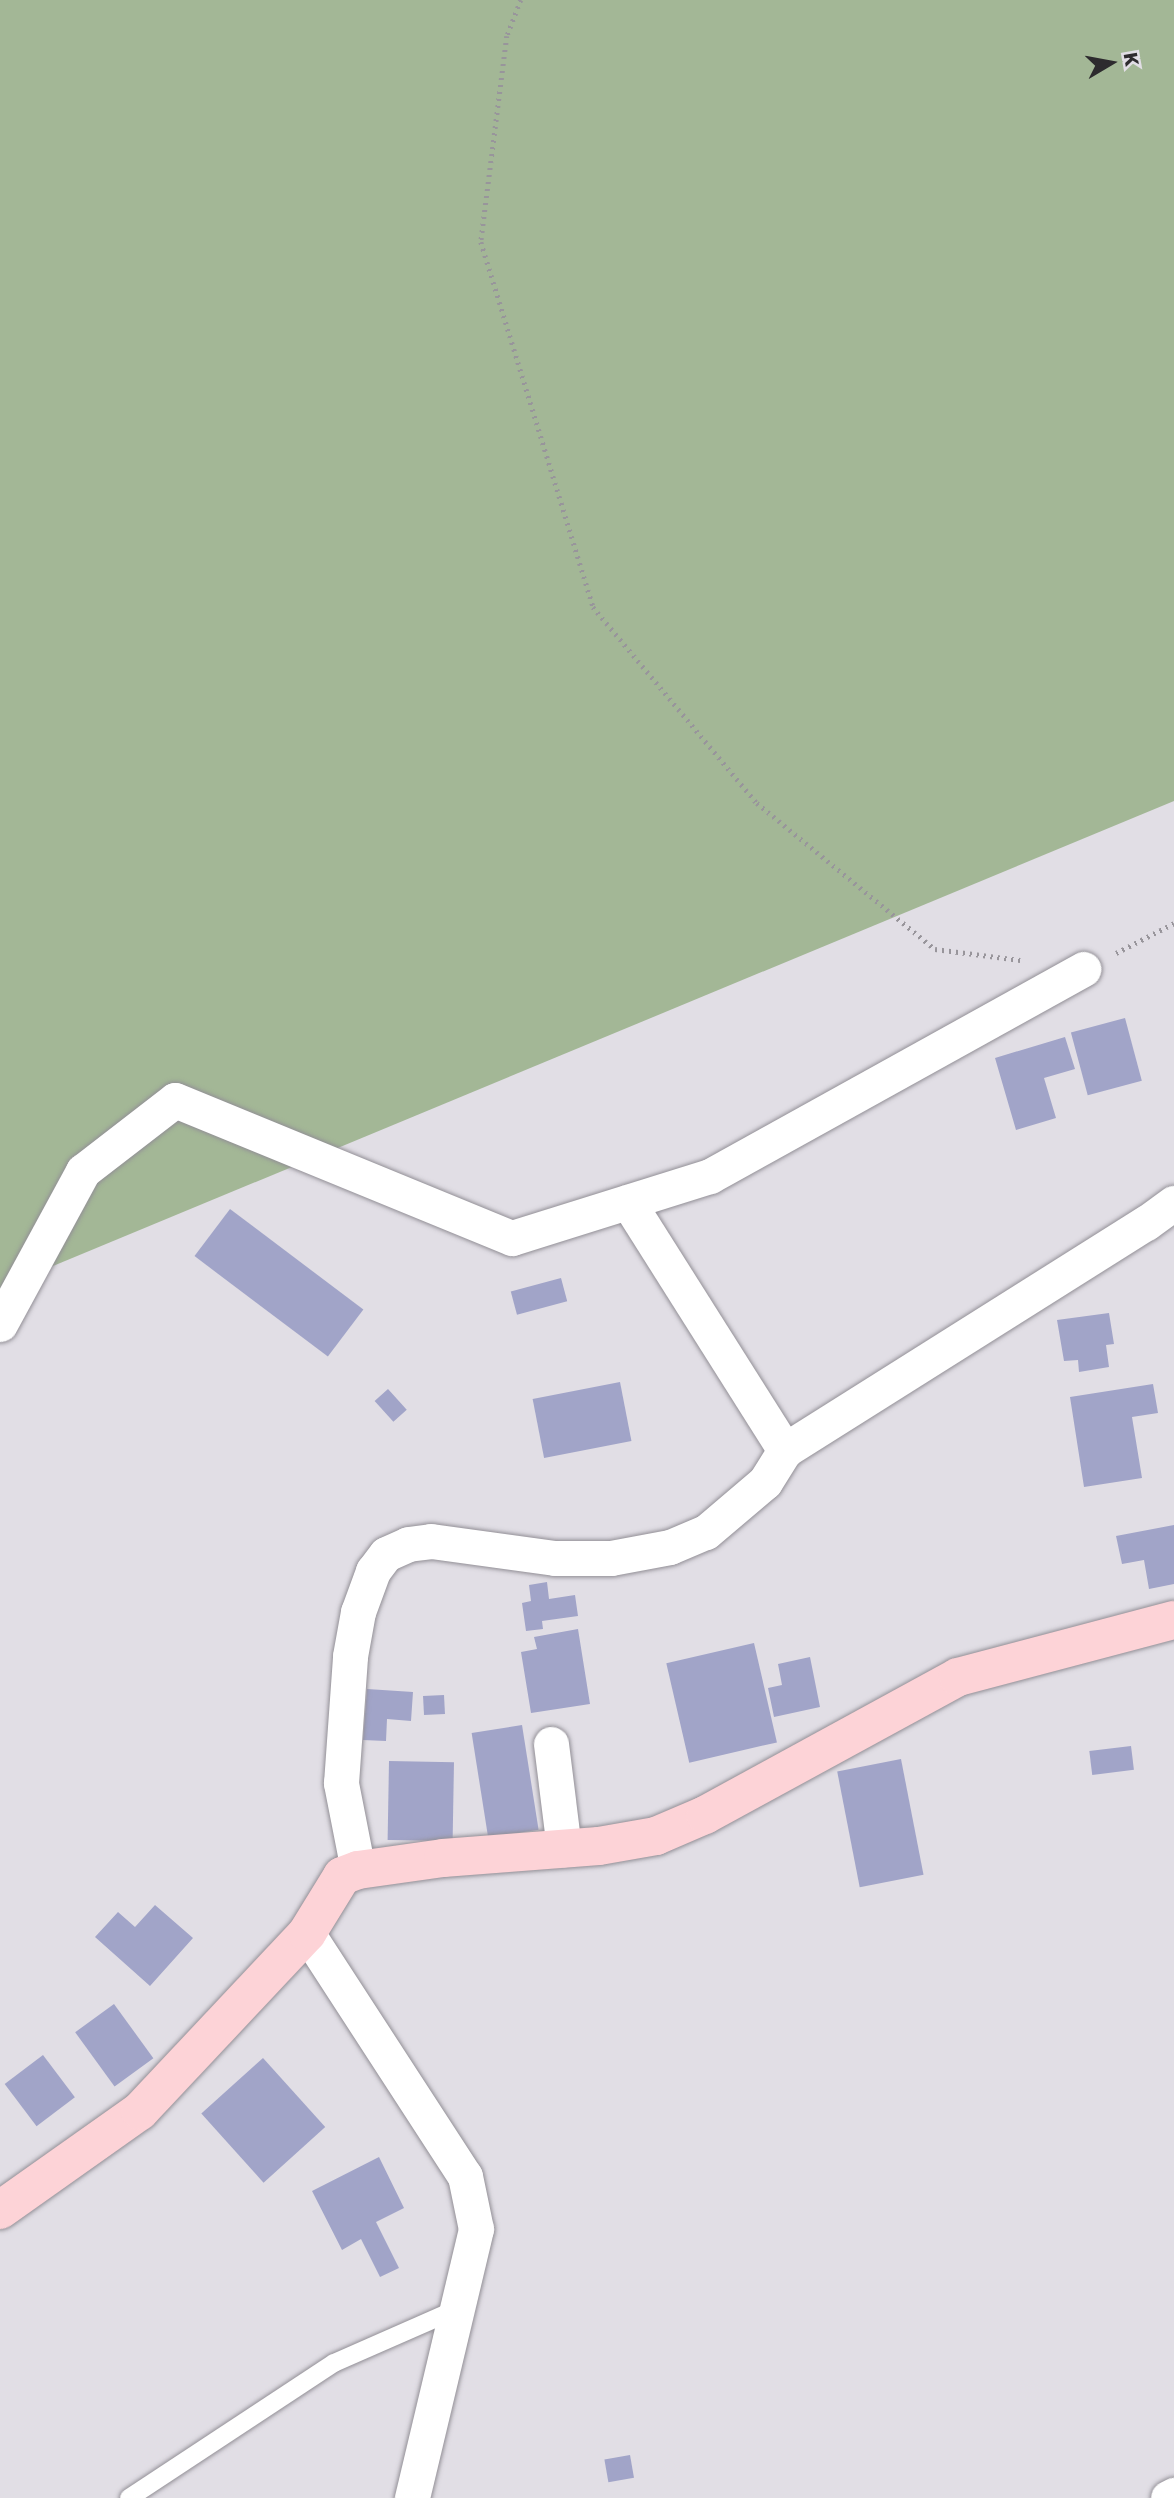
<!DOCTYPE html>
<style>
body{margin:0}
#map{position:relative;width:1174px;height:2498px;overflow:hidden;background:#e1dee5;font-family:"Golos Text",sans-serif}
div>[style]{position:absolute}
.forest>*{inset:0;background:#a3b796}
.building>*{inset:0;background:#a1a4c8;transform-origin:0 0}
.path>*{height:4.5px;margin-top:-2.25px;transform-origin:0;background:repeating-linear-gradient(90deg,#98959b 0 2px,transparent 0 7px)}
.roads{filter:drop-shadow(0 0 2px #928f96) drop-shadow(0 0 2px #928f96)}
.lane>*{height:18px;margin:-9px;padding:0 9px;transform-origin:9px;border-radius:9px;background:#fff}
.street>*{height:35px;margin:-17.5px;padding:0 17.5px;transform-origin:17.5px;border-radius:17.5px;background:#fff}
.secondary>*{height:38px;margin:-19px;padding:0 19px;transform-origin:19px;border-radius:19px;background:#fdd3d7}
span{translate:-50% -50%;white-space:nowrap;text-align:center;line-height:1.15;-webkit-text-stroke:7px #e1dee5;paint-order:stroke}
.north{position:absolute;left:1076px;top:28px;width:70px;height:70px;-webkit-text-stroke:5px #e1dee5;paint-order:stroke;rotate:80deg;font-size:19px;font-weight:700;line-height:28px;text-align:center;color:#2d2b2e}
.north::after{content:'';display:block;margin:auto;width:24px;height:32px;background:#2d2b2e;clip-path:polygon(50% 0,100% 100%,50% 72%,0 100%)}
</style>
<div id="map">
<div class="forest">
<div style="clip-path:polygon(0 0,1174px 0,1174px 801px,0 1288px)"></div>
</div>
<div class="building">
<div style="left:1125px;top:1018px;width:65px;height:56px;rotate:75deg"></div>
<div style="clip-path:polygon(1065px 1037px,1075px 1069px,1044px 1078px,1056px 1118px,1016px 1130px,995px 1058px)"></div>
<div style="left:230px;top:1209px;width:167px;height:59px;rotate:37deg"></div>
<div style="left:561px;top:1278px;width:24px;height:52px;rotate:75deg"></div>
<div style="clip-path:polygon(1109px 1313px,1114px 1344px,1106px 1345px,1109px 1367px,1079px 1372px,1078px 1360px,1064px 1361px,1057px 1320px)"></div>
<div style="left:620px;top:1382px;width:60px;height:89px;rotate:79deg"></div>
<div style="clip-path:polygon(1153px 1384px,1158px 1413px,1132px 1417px,1142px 1478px,1084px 1487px,1070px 1397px)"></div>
<div style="left:388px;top:1389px;width:28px;height:18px;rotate:48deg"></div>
<div style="clip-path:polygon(1174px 1525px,1174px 1584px,1149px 1589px,1144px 1560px,1122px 1564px,1116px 1536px)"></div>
<div style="clip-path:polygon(547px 1582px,549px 1599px,575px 1595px,578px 1616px,542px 1621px,543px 1629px,526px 1631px,522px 1603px,531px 1601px,529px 1585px)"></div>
<div style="clip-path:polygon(578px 1629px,590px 1704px,531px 1713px,521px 1652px,537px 1649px,534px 1637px)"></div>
<div style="left:754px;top:1643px;width:102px;height:90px;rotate:77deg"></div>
<div style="clip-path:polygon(810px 1657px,820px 1707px,774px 1717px,768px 1688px,782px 1685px,778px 1664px)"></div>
<div style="clip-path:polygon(367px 1689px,413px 1692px,411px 1721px,387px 1719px,386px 1741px,363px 1740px)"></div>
<div style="left:444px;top:1695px;width:19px;height:21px;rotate:87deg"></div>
<div style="left:522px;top:1725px;width:106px;height:51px;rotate:81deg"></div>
<div style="left:1131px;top:1746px;width:24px;height:42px;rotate:83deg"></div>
<div style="left:901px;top:1759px;width:118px;height:65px;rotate:79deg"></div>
<div style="left:389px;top:1761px;width:65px;height:79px;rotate:1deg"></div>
<div style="clip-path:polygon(155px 1905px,193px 1938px,150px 1986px,95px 1937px,118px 1912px,135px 1927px)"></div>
<div style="left:114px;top:2004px;width:67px;height:48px;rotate:54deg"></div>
<div style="left:43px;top:2055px;width:53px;height:48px;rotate:53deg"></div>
<div style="left:263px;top:2058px;width:93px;height:83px;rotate:48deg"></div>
<div style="clip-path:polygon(379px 2157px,404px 2208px,376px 2222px,399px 2268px,380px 2277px,361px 2239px,342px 2250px,312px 2191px)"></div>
<div style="left:630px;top:2455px;width:23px;height:26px;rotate:80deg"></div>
</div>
<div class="path">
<div style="left:521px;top:0;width:39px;rotate:111deg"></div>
<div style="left:507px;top:36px;width:208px;rotate:97.2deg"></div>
<div style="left:481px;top:242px;width:382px;rotate:72.9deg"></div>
<div style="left:593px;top:607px;width:256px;rotate:50.1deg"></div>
<div style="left:757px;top:803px;width:230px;rotate:39.4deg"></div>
<div style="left:935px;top:949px;width:86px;rotate:7.4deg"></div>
<div style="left:1116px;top:953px;width:65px;rotate:-27.3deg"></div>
</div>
<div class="roads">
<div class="lane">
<div style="left:129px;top:2498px;width:245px;rotate:-33.4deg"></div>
<div style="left:334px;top:2363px;width:134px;rotate:-23.7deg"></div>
</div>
<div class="street">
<div style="left:628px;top:1202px;width:294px;rotate:57.7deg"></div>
<div style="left:0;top:1324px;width:174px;rotate:-61.5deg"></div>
<div style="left:83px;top:1171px;width:116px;rotate:-37.7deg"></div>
<div style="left:175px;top:1100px;width:364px;rotate:22.3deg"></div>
<div style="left:512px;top:1238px;width:207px;rotate:-17.4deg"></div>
<div style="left:710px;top:1176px;width:427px;rotate:-29deg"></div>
<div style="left:551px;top:1744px;width:106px;rotate:82.9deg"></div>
<div style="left:358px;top:1870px;width:89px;rotate:-101.1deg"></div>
<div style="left:341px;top:1783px;width:127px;rotate:-85.9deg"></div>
<div style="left:350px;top:1656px;width:45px;rotate:-79.7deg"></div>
<div style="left:358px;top:1612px;width:44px;rotate:-69.9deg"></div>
<div style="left:373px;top:1571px;width:21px;rotate:-53deg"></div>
<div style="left:386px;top:1554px;width:24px;rotate:-24deg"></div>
<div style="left:408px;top:1544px;width:23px;rotate:-7deg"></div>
<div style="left:431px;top:1541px;width:125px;rotate:7.8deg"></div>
<div style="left:555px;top:1558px;width:56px"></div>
<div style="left:611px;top:1558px;width:60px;rotate:-10.6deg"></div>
<div style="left:670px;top:1547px;width:39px;rotate:-23deg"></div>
<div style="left:706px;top:1532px;width:77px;rotate:-40.3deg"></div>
<div style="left:765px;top:1482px;width:38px;rotate:-58deg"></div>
<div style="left:785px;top:1450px;width:426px;rotate:-32.2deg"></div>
<div style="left:1146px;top:1223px;width:34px;rotate:-36deg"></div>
<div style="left:307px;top:1933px;width:290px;rotate:57deg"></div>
<div style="left:465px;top:2176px;width:54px;rotate:78.3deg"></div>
<div style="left:476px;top:2229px;width:277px;rotate:103.4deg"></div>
<div style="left:1168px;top:2498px;width:7px;rotate:-27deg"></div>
</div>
<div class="secondary">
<div style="left:0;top:2210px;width:171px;rotate:-35.3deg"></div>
<div style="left:140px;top:2111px;width:244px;rotate:-46.8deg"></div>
<div style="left:307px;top:1933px;width:67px;rotate:-58.4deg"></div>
<div style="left:342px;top:1876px;width:17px;rotate:-21deg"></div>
<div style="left:358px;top:1870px;width:86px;rotate:-8deg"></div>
<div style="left:443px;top:1858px;width:156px;rotate:-4.4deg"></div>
<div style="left:599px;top:1846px;width:58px;rotate:-10deg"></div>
<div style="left:656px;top:1836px;width:53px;rotate:-23.2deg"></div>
<div style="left:705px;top:1815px;width:288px;rotate:-28.6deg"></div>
<div style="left:958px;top:1677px;width:223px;rotate:-14.8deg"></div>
</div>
</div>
<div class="north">K</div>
</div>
